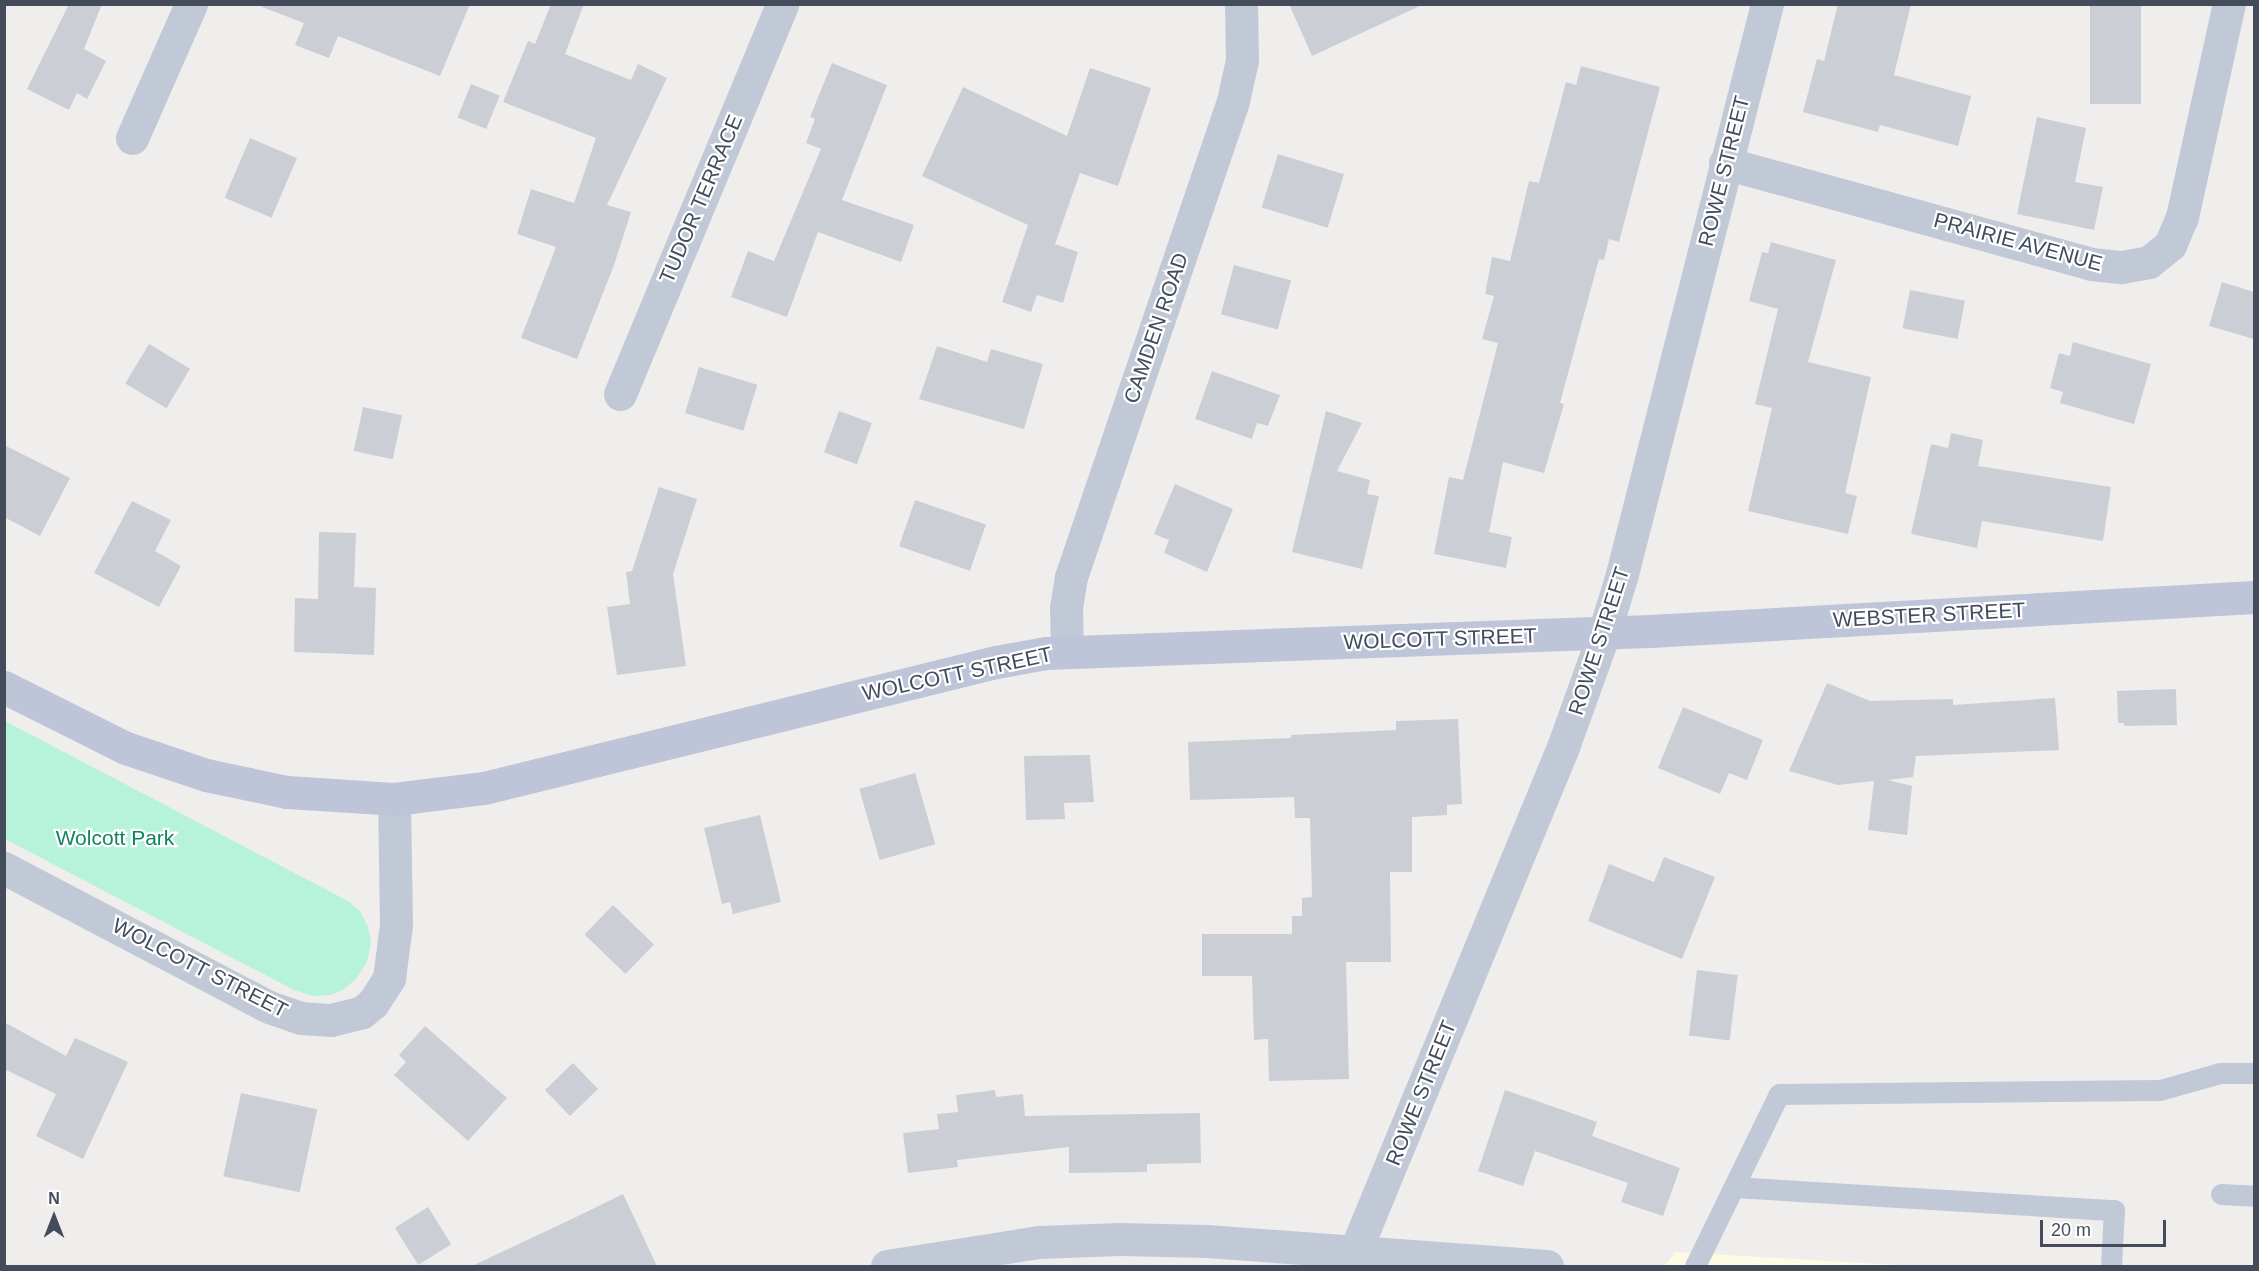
<!DOCTYPE html>
<style>
body{margin:0}
#map{position:relative;width:2259px;height:1271px;overflow:hidden;background:#f0eeed;font-family:Arial,sans-serif}
div>[style]{position:absolute}
.commercial>*{inset:0;background:#fdfbe4}
.green>*{inset:0;background:#b7f2da}
.building>*{inset:0;background:#ccced6;transform-origin:0 0}
.lane>*{height:21px;margin:-10.5px;padding:0 10.5px;transform-origin:10.5px;border-radius:10.5px;background:#c2c9d6}
.street>*{height:33px;margin:-16.5px;padding:0 16.5px;transform-origin:16.5px;border-radius:16.5px;background:#c2c9d6}
.secondary>*{height:33px;margin:-16.5px;padding:0 16.5px;transform-origin:16.5px;border-radius:16.5px;background:#bec5d8}
span{translate:-50% -50%;white-space:nowrap;text-align:center;line-height:1.15;-webkit-text-stroke:4.5px #fff;paint-order:stroke}
.street-label{font-size:21px;color:#444c5c}
.park-label{font-size:21px;color:#0f8461}
.frame{position:absolute;inset:0;border:6px solid #444c5c;pointer-events:none}
.north{position:absolute;left:24px;top:1187px;width:60px;height:60px;-webkit-text-stroke:4px #fff;paint-order:stroke;rotate:0deg;font-size:16px;font-weight:700;line-height:24px;text-align:center;color:#444c5c}
.north::after{content:'';display:block;margin:auto;width:21px;height:27px;background:#444c5c;clip-path:polygon(50% 0,100% 100%,50% 72%,0 100%)}
.scale{position:absolute;left:2040px;top:1220px;width:126px;height:27px;box-sizing:border-box;border:3px solid #444c5c;border-top:0;padding-left:8px;font-size:18px;line-height:21px;white-space:nowrap;color:#444c5c;-webkit-text-stroke:4px #fff;paint-order:stroke}
</style>
<div id="map">
<div class="commercial">
<div style="clip-path:polygon(1675px 1252px,1912px 1266px,1665px 1266px)"></div>
</div>
<div class="green">
<div style="clip-path:polygon(5px 721px,348px 901px,360px 911px,368px 927px,371px 942px,367px 962px,356px 979px,343px 990px,330px 995px,313px 996px,294px 990px,5px 839px)"></div>
</div>
<div class="building">
<div style="clip-path:polygon(69px 4px,102px 4px,84px 49px,106px 61px,87px 99px,77px 93px,69px 110px,27px 89px)"></div>
<div style="clip-path:polygon(263px 4px,470px 4px,440px 76px,338px 36px,329px 58px,295px 45px,304px 23px,262px 7px)"></div>
<div style="clip-path:polygon(551px 4px,584px 4px,565px 54px,631px 80px,638px 64px,667px 78px,607px 205px,631px 212px,614px 265px,577px 359px,521px 338px,556px 247px,517px 234px,531px 189px,574px 203px,596px 138px,503px 102px,528px 41px,535px 44px)"></div>
<div style="clip-path:polygon(1289px 4px,1424px 4px,1312px 56px)"></div>
<div style="clip-path:polygon(1838px 4px,1911px 4px,1894px 75px,1971px 96px,1958px 146px,1880px 125px,1878px 132px,1803px 112px,1817px 59px,1824px 61px)"></div>
<div style="left:2090px;top:4px;width:51px;height:100px"></div>
<div style="clip-path:polygon(832px 63px,887px 85px,842px 200px,914px 225px,901px 262px,818px 232px,787px 317px,731px 297px,748px 251px,774px 261px,821px 149px,806px 143px,815px 119px,810px 117px)"></div>
<div style="clip-path:polygon(1581px 66px,1660px 87px,1619px 242px,1609px 239px,1604px 260px,1599px 259px,1560px 403px,1564px 404px,1544px 473px,1503px 462px,1489px 532px,1512px 537px,1506px 568px,1434px 554px,1449px 477px,1463px 480px,1498px 343px,1482px 339px,1494px 296px,1485px 294px,1492px 257px,1510px 261px,1529px 181px,1539px 183px,1566px 82px,1576px 85px)"></div>
<div style="clip-path:polygon(1090px 68px,1151px 88px,1118px 186px,1080px 173px,1055px 244px,1078px 252px,1063px 303px,1037px 295px,1031px 312px,1002px 302px,1028px 225px,922px 176px,963px 87px,1067px 136px)"></div>
<div style="left:471px;top:84px;width:31px;height:36px;rotate:22deg"></div>
<div style="clip-path:polygon(2037px 117px,2086px 128px,2075px 182px,2103px 187px,2094px 230px,2017px 214px)"></div>
<div style="left:250px;top:138px;width:51px;height:65px;rotate:23deg"></div>
<div style="left:1278px;top:154px;width:69px;height:56px;rotate:17deg"></div>
<div style="clip-path:polygon(1771px 242px,1836px 260px,1808px 362px,1871px 377px,1845px 493px,1857px 496px,1848px 534px,1748px 511px,1772px 408px,1755px 404px,1778px 309px,1749px 301px,1762px 252px,1768px 253px)"></div>
<div style="left:1234px;top:265px;width:59px;height:51px;rotate:15deg"></div>
<div style="clip-path:polygon(2222px 282px,2254px 292px,2254px 339px,2209px 326px)"></div>
<div style="left:1910px;top:290px;width:56px;height:39px;rotate:11deg"></div>
<div style="clip-path:polygon(2073px 342px,2151px 364px,2134px 424px,2060px 403px,2063px 392px,2050px 388px,2059px 353px,2070px 356px)"></div>
<div style="left:149px;top:344px;width:48px;height:46px;rotate:31deg"></div>
<div style="clip-path:polygon(937px 346px,987px 362px,991px 349px,1043px 364px,1024px 429px,919px 399px)"></div>
<div style="left:699px;top:367px;width:61px;height:48px;rotate:17deg"></div>
<div style="clip-path:polygon(1212px 371px,1280px 395px,1268px 426px,1257px 423px,1252px 439px,1195px 419px)"></div>
<div style="left:363px;top:407px;width:40px;height:45px;rotate:12deg"></div>
<div style="left:839px;top:411px;width:35px;height:44px;rotate:20deg"></div>
<div style="clip-path:polygon(1326px 411px,1362px 423px,1337px 471px,1370px 480px,1367px 494px,1379px 496px,1362px 569px,1292px 552px)"></div>
<div style="clip-path:polygon(1951px 433px,1983px 440px,1978px 466px,2111px 487px,2103px 541px,1982px 521px,1977px 548px,1911px 534px,1931px 444px,1948px 448px)"></div>
<div style="clip-path:polygon(4px 445px,70px 478px,40px 536px,4px 517px)"></div>
<div style="clip-path:polygon(1175px 484px,1233px 509px,1207px 572px,1164px 553px,1169px 540px,1154px 534px)"></div>
<div style="clip-path:polygon(659px 487px,697px 499px,673px 574px,686px 666px,617px 675px,607px 607px,630px 604px,626px 572px,632px 571px)"></div>
<div style="left:915px;top:500px;width:75px;height:49px;rotate:19deg"></div>
<div style="clip-path:polygon(132px 501px,171px 520px,155px 551px,181px 566px,159px 607px,94px 573px)"></div>
<div style="clip-path:polygon(319px 532px,356px 533px,354px 587px,376px 588px,374px 655px,294px 652px,295px 598px,318px 599px)"></div>
<div style="clip-path:polygon(1827px 683px,1870px 701px,1953px 699px,1953px 705px,2055px 698px,2059px 750px,1916px 756px,1913px 777px,1888px 780px,1912px 786px,1907px 835px,1868px 830px,1874px 781px,1838px 785px,1789px 771px)"></div>
<div style="clip-path:polygon(2176px 689px,2177px 725px,2124px 726px,2124px 723px,2118px 723px,2117px 691px)"></div>
<div style="clip-path:polygon(1683px 707px,1763px 740px,1747px 780px,1729px 773px,1720px 794px,1658px 768px)"></div>
<div style="clip-path:polygon(1458px 719px,1462px 804px,1447px 805px,1447px 815px,1412px 817px,1412px 872px,1390px 872px,1391px 962px,1346px 962px,1349px 1079px,1269px 1081px,1268px 1039px,1254px 1040px,1252px 976px,1202px 976px,1202px 934px,1292px 934px,1292px 916px,1302px 916px,1302px 898px,1312px 897px,1310px 818px,1295px 818px,1294px 797px,1190px 800px,1188px 742px,1291px 738px,1291px 735px,1396px 730px,1396px 721px)"></div>
<div style="clip-path:polygon(1090px 755px,1094px 802px,1064px 803px,1065px 819px,1026px 820px,1024px 756px)"></div>
<div style="left:915px;top:773px;width:74px;height:58px;rotate:74deg"></div>
<div style="clip-path:polygon(760px 815px,781px 902px,733px 914px,730px 902px,722px 904px,704px 828px)"></div>
<div style="clip-path:polygon(1664px 857px,1715px 877px,1682px 959px,1588px 921px,1609px 864px,1654px 882px)"></div>
<div style="left:613px;top:905px;width:57px;height:41px;rotate:44deg"></div>
<div style="left:1697px;top:970px;width:41px;height:66px;rotate:7deg"></div>
<div style="clip-path:polygon(4px 1022px,66px 1056px,75px 1038px,128px 1062px,83px 1159px,36px 1136px,56px 1094px,4px 1069px)"></div>
<div style="clip-path:polygon(425px 1026px,507px 1098px,468px 1141px,394px 1075px,406px 1062px,399px 1055px)"></div>
<div style="left:573px;top:1063px;width:36px;height:39px;rotate:46deg"></div>
<div style="clip-path:polygon(995px 1090px,996px 1097px,1023px 1094px,1025px 1116px,1200px 1113px,1201px 1163px,1147px 1164px,1147px 1172px,1069px 1173px,1069px 1147px,957px 1160px,958px 1167px,908px 1173px,903px 1133px,939px 1129px,937px 1114px,958px 1112px,956px 1095px)"></div>
<div style="clip-path:polygon(1505px 1090px,1597px 1122px,1592px 1136px,1680px 1168px,1663px 1216px,1621px 1202px,1628px 1183px,1535px 1151px,1523px 1186px,1478px 1171px)"></div>
<div style="left:241px;top:1093px;width:78px;height:85px;rotate:12deg"></div>
<div style="clip-path:polygon(623px 1194px,657px 1266px,472px 1266px,576px 1217px)"></div>
<div style="left:428px;top:1207px;width:44px;height:39px;rotate:58deg"></div>
</div>
<div class="lane">
<div style="left:1734px;top:1187px;width:381px;rotate:3.5deg"></div>
<div style="left:2114px;top:1210px;width:56px;rotate:93.1deg"></div>
<div style="left:2221px;top:1194px;width:33px;rotate:3deg"></div>
<div style="left:1695px;top:1266px;width:191px;rotate:-64deg"></div>
<div style="left:1779px;top:1094px;width:381px;rotate:-0.6deg"></div>
<div style="left:2160px;top:1090px;width:62px;rotate:-15.8deg"></div>
<div style="left:2220px;top:1073px;width:34px"></div>
</div>
<div class="street">
<div style="left:132px;top:138px;width:146px;rotate:-66.2deg"></div>
<div style="left:1725px;top:163px;width:380px;rotate:15.4deg"></div>
<div style="left:2091px;top:264px;width:30px;rotate:6deg"></div>
<div style="left:2121px;top:267px;width:28px;rotate:-10deg"></div>
<div style="left:2149px;top:262px;width:27px;rotate:-39deg"></div>
<div style="left:2170px;top:245px;width:30px;rotate:-67deg"></div>
<div style="left:2182px;top:217px;width:218px;rotate:-77.6deg"></div>
<div style="left:620px;top:394px;width:422px;rotate:-67.4deg"></div>
<div style="left:1067px;top:651px;width:43px;rotate:-91.3deg"></div>
<div style="left:1066px;top:608px;width:31px;rotate:-81deg"></div>
<div style="left:1071px;top:577px;width:503px;rotate:-71.2deg"></div>
<div style="left:1233px;top:101px;width:42px;rotate:-77.6deg"></div>
<div style="left:1242px;top:60px;width:56px;rotate:-91deg"></div>
<div style="left:4px;top:868px;width:299px;rotate:27.7deg"></div>
<div style="left:269px;top:1007px;width:34px;rotate:19deg"></div>
<div style="left:301px;top:1018px;width:30px;rotate:4deg"></div>
<div style="left:331px;top:1020px;width:32px;rotate:-14deg"></div>
<div style="left:362px;top:1012px;width:14px;rotate:-39deg"></div>
<div style="left:373px;top:1003px;width:30px;rotate:-57deg"></div>
<div style="left:389px;top:978px;width:53px;rotate:-82.5deg"></div>
<div style="left:396px;top:925px;width:126px;rotate:-90.9deg"></div>
<div style="left:887px;top:1266px;width:154px;rotate:-9deg"></div>
<div style="left:1039px;top:1242px;width:80px;rotate:-2.1deg"></div>
<div style="left:1119px;top:1239px;width:88px;rotate:1.3deg"></div>
<div style="left:1207px;top:1241px;width:341px;rotate:4.2deg"></div>
<div style="left:1349px;top:1266px;width:561px;rotate:-67.59deg"></div>
<div style="left:1563px;top:747px;width:121px;rotate:-70.2deg"></div>
<div style="left:1604px;top:633px;width:62px;rotate:-73deg"></div>
<div style="left:1622px;top:574px;width:588px;rotate:-75.73deg"></div>
</div>
<div class="secondary">
<div style="left:4px;top:687px;width:136px;rotate:26.6deg"></div>
<div style="left:126px;top:748px;width:84px;rotate:18.6deg"></div>
<div style="left:206px;top:775px;width:83px;rotate:11.9deg"></div>
<div style="left:287px;top:792px;width:107px;rotate:3.7deg"></div>
<div style="left:394px;top:799px;width:91px;rotate:-7deg"></div>
<div style="left:484px;top:788px;width:527px;rotate:-13.83deg"></div>
<div style="left:996px;top:662px;width:51px;rotate:-10.2deg"></div>
<div style="left:1046px;top:653px;width:604px;rotate:-2.09deg"></div>
<div style="left:1650px;top:631px;width:605px;rotate:-3.22deg"></div>
</div>
<div class="street-label">
<span style="left:1724px;top:171px;rotate:-76deg">ROWE STREET</span>
<span style="left:701px;top:199px;rotate:-67deg">TUDOR TERRACE</span>
<span style="left:2018px;top:242px;rotate:15deg">PRAIRIE AVENUE</span>
<span style="left:1156px;top:328px;rotate:-71deg">CAMDEN ROAD</span>
<span style="left:1929px;top:615px;rotate:-3deg">WEBSTER STREET</span>
<span style="left:1440px;top:639px;rotate:-2deg">WOLCOTT STREET</span>
<span style="left:1599px;top:641px;rotate:-72deg">ROWE STREET</span>
<span style="left:957px;top:674px;rotate:-12deg">WOLCOTT STREET</span>
<span style="left:200px;top:968px;rotate:27deg">WOLCOTT STREET</span>
<span style="left:1421px;top:1093px;rotate:-68deg">ROWE STREET</span>
</div>
<div class="park-label">
<span style="left:115px;top:838px">Wolcott Park</span>
</div>
<div class="frame"></div>
<div class="north">N</div>
<div class="scale">20 m</div>
</div>
